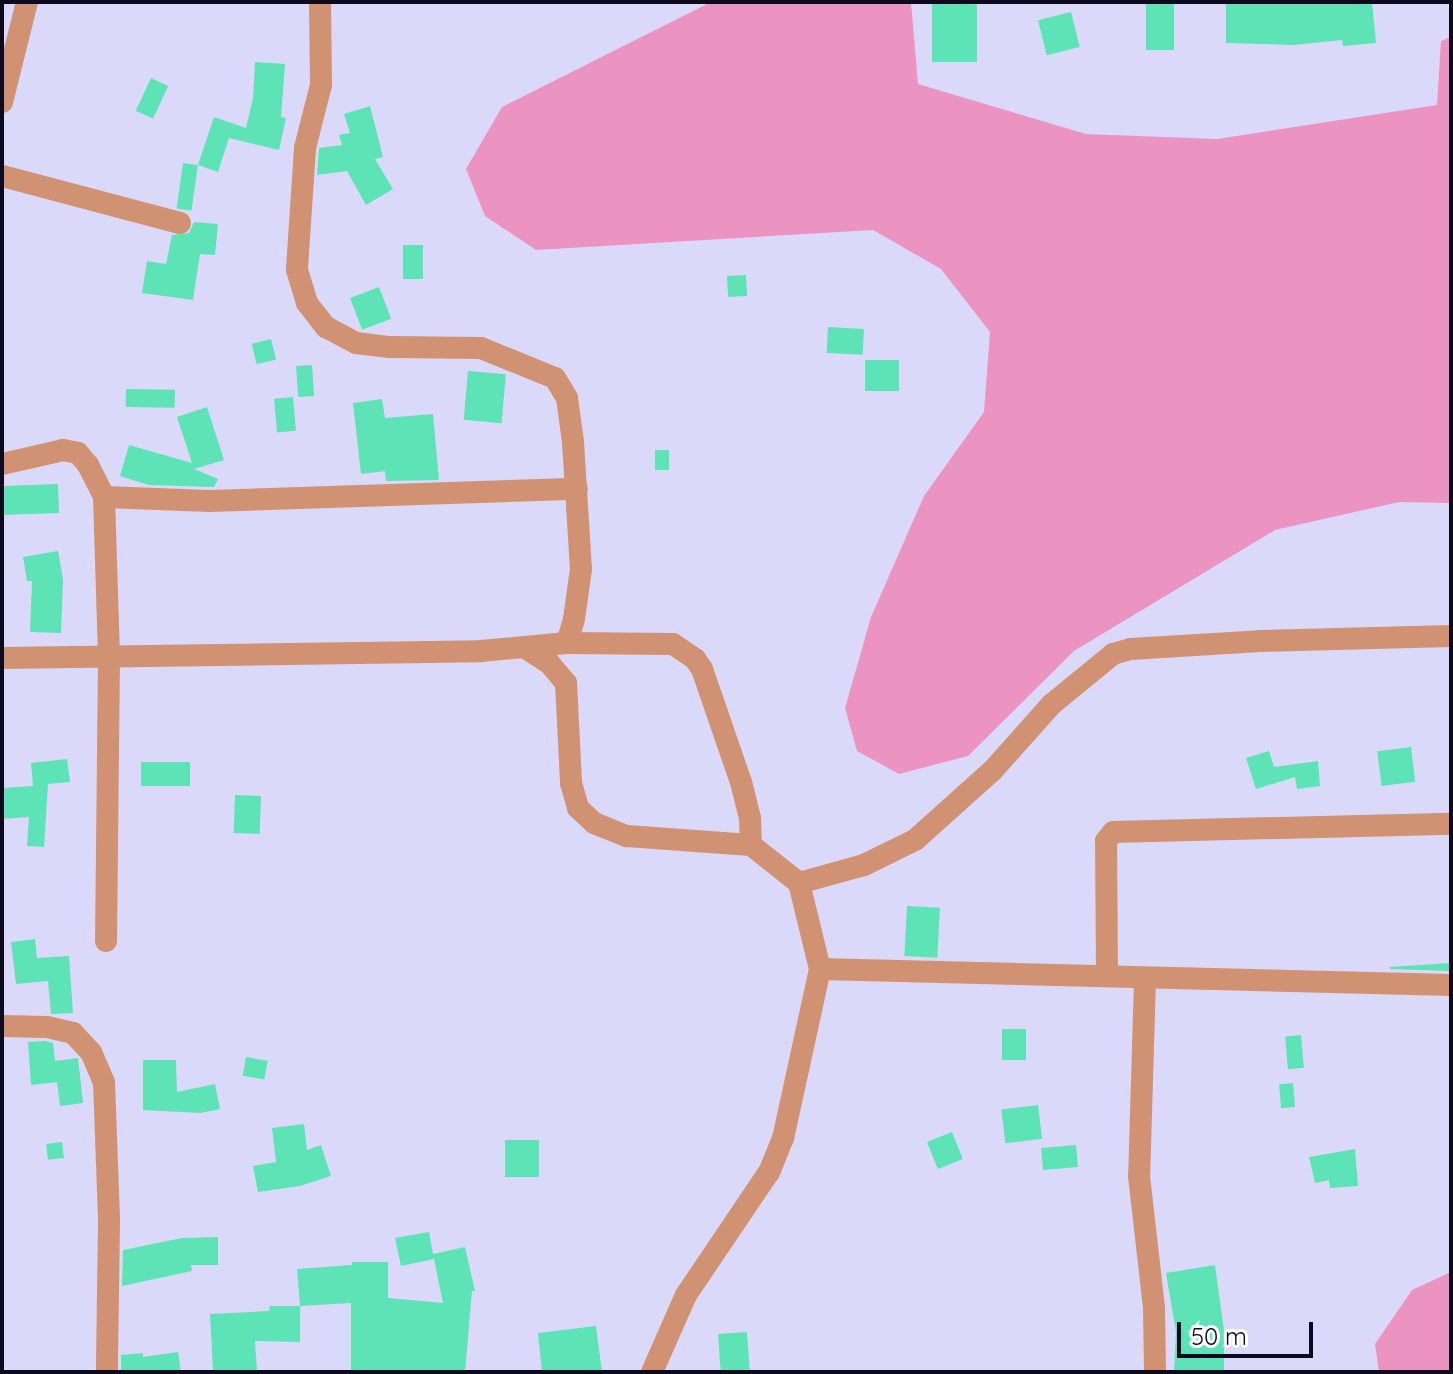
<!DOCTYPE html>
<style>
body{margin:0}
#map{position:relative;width:1453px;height:1374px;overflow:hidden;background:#dbd9fa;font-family:Quicksand,sans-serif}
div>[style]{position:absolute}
.green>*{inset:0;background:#eb94c1}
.building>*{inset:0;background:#5de3b5;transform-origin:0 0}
.minor>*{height:22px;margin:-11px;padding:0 11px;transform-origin:11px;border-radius:11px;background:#d19273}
span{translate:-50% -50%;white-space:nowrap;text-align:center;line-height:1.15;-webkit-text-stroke:8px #fefefe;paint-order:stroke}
.frame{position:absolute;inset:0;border:4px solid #0c0a1c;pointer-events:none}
.scale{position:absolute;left:1177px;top:1322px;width:136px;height:36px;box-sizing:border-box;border:4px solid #0c0a1c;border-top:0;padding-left:10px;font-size:24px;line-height:28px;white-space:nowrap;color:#0c0a1c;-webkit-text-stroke:6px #fefefe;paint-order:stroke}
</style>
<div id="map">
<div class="green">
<div style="clip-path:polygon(711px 2px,911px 2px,918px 84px,1086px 134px,1217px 139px,1437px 105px,1441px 41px,1451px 37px,1451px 503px,1399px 502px,1275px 530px,1074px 651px,968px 756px,899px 774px,857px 751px,845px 708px,871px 617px,924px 496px,984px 412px,990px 332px,941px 269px,873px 230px,536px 250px,485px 216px,466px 169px,502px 107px)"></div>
<div style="clip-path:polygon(1451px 1272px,1451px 1372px,1379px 1372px,1375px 1344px,1412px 1290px)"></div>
</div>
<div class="building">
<div style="left:932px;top:2px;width:45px;height:60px"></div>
<div style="left:1146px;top:2px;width:28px;height:48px"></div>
<div style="clip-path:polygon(1226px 2px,1372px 2px,1376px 43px,1343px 46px,1342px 40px,1293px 45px,1226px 43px)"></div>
<div style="left:1071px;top:12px;width:36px;height:34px;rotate:76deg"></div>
<div style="clip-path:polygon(255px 62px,285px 64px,281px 117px,286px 118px,279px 150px,229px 138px,218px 172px,198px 165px,214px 117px,246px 128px,253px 98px)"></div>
<div style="left:151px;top:78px;width:19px;height:36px;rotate:25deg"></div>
<div style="clip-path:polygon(370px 106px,383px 157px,375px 159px,393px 189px,366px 205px,347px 171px,317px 175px,319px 148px,342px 145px,339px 135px,350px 133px,344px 114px)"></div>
<div style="left:183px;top:163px;width:15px;height:46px;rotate:8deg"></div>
<div style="clip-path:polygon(194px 222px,218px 224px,215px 255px,200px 254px,193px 300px,142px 293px,147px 261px,166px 264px,172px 235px,189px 233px)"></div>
<div style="left:403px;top:245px;width:20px;height:34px"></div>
<div style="left:746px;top:275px;width:21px;height:19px;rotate:87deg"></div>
<div style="left:379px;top:287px;width:34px;height:31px;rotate:69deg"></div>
<div style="left:828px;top:327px;width:36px;height:26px;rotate:3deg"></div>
<div style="left:271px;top:339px;width:21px;height:20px;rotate:76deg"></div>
<div style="left:865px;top:360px;width:34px;height:31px"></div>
<div style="left:312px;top:365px;width:31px;height:16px;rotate:86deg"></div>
<div style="left:468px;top:371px;width:38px;height:49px;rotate:5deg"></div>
<div style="left:126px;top:389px;width:49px;height:18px;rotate:1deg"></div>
<div style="left:293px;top:397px;width:34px;height:19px;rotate:85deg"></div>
<div style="clip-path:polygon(382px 399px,385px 418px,433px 414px,439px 480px,386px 481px,385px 471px,361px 474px,353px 403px)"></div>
<div style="clip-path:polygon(207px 407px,224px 460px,194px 469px,218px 479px,214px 487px,149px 485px,120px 476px,129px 445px,192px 463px,177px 417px)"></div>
<div style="left:655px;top:450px;width:14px;height:20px"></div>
<div style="left:58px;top:484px;width:29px;height:56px;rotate:88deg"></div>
<div style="clip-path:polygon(58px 551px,63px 579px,61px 633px,30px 632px,32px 581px,27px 581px,23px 557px)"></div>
<div style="left:1411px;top:747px;width:35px;height:34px;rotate:83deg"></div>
<div style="clip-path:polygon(1269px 751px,1274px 767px,1318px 761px,1320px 786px,1297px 789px,1295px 777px,1256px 789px,1246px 758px)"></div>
<div style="clip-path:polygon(67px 759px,70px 782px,48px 784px,44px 847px,27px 846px,29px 817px,2px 819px,2px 788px,33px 786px,31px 763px)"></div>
<div style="left:141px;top:762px;width:49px;height:24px"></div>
<div style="left:235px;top:795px;width:26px;height:38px;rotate:2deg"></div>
<div style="left:907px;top:906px;width:33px;height:50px;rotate:3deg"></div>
<div style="clip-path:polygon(35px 939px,37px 958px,69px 956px,73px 1013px,51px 1014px,48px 981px,16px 984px,11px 942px)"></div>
<div style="clip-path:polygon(1451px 963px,1451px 971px,1390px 969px,1389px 967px)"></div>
<div style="left:1026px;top:1029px;width:31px;height:24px;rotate:90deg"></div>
<div style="left:1301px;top:1035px;width:33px;height:16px;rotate:85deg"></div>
<div style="clip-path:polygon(45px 1041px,53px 1043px,55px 1061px,78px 1058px,83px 1103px,60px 1106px,57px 1082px,31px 1085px,28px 1042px)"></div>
<div style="left:246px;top:1057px;width:22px;height:19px;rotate:10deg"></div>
<div style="clip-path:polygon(143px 1060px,176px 1060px,177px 1092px,215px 1084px,220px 1109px,200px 1113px,143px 1110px)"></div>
<div style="left:1293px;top:1083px;width:24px;height:14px;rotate:85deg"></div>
<div style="left:1038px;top:1105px;width:34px;height:37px;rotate:83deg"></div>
<div style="clip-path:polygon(304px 1124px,307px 1150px,321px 1145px,331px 1176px,300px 1186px,258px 1192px,253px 1166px,276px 1162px,272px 1128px)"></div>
<div style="left:952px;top:1132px;width:29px;height:27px;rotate:68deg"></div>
<div style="left:539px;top:1140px;width:37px;height:34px;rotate:90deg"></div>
<div style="left:62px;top:1142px;width:16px;height:16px;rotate:83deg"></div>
<div style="left:1076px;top:1145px;width:22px;height:35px;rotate:85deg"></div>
<div style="clip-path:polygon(1355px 1149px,1358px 1186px,1330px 1188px,1329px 1180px,1315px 1183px,1309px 1157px)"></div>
<div style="clip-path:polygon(429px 1232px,433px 1254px,465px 1247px,475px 1291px,472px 1291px,465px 1372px,351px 1372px,351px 1303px,300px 1306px,297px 1269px,352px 1265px,352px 1262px,388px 1262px,388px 1298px,443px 1303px,434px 1259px,401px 1266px,395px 1238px)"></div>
<div style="clip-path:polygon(218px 1237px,218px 1265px,191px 1265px,192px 1271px,122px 1286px,123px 1250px,182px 1238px)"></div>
<div style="clip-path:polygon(1215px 1265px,1224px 1331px,1224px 1372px,1174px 1372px,1176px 1332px,1166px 1273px)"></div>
<div style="clip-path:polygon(270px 1306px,300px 1306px,300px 1342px,255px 1341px,257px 1372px,213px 1372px,210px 1314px,269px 1311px)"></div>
<div style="clip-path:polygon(596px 1326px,602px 1372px,542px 1372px,538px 1333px)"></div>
<div style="left:747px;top:1332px;width:40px;height:29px;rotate:86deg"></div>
<div style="clip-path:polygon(178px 1352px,181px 1372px,121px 1372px,121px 1355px,143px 1353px,143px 1357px)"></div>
</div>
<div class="minor">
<div style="left:320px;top:2px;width:83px;rotate:89.3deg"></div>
<div style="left:321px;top:85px;width:65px;rotate:104.3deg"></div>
<div style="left:305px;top:148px;width:122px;rotate:93.8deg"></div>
<div style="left:297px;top:270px;width:34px;rotate:73deg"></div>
<div style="left:307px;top:303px;width:31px;rotate:52deg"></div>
<div style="left:326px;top:327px;width:34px;rotate:28deg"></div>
<div style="left:356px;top:343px;width:34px;rotate:7deg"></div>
<div style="left:390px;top:347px;width:91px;rotate:0.6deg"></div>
<div style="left:481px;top:348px;width:80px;rotate:22.1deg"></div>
<div style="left:555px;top:378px;width:23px;rotate:59deg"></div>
<div style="left:567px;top:398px;width:44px;rotate:82.2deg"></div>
<div style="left:573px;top:442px;width:127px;rotate:86.4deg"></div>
<div style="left:581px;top:569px;width:50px;rotate:98deg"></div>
<div style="left:574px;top:619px;width:25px;rotate:106deg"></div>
<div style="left:567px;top:643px;width:106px;rotate:0.5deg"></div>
<div style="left:673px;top:644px;width:27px;rotate:34deg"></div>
<div style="left:695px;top:659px;width:12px;rotate:55deg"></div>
<div style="left:702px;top:669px;width:120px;rotate:71deg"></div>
<div style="left:741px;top:782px;width:38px;rotate:76deg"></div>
<div style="left:750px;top:819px;width:26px;rotate:88deg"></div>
<div style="left:751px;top:845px;width:61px;rotate:38.4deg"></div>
<div style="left:799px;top:883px;width:89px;rotate:76.3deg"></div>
<div style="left:820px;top:969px;width:173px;rotate:102.3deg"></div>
<div style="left:783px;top:1138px;width:37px;rotate:112deg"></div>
<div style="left:769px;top:1172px;width:148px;rotate:124deg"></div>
<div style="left:686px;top:1295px;width:84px;rotate:113.8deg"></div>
<div style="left:2px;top:102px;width:103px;rotate:-76deg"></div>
<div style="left:2px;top:176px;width:184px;rotate:14.8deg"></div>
<div style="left:2px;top:464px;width:63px;rotate:-12.9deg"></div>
<div style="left:63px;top:450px;width:15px;rotate:11deg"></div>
<div style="left:78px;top:453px;width:16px;rotate:50deg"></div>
<div style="left:88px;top:465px;width:36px;rotate:63deg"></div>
<div style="left:104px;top:497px;width:161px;rotate:88.2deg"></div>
<div style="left:109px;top:658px;width:283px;rotate:90.6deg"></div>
<div style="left:104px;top:497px;width:106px;rotate:2.2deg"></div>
<div style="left:210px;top:501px;width:367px;rotate:-1.9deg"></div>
<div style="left:524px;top:647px;width:31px;rotate:33deg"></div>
<div style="left:550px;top:664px;width:25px;rotate:50deg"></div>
<div style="left:566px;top:683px;width:100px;rotate:87.1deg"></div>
<div style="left:571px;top:783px;width:26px;rotate:74deg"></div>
<div style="left:578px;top:808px;width:22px;rotate:43deg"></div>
<div style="left:594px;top:823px;width:35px;rotate:22deg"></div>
<div style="left:627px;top:836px;width:124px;rotate:4.2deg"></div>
<div style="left:2px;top:658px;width:479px;rotate:-0.8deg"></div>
<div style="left:481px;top:651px;width:86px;rotate:-5.3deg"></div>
<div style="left:799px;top:883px;width:67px;rotate:-15.5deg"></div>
<div style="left:864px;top:865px;width:57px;rotate:-26.1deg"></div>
<div style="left:915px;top:840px;width:103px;rotate:-41.9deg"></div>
<div style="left:992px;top:771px;width:90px;rotate:-48.2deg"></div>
<div style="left:1052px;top:704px;width:79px;rotate:-39.3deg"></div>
<div style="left:1113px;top:654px;width:19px;rotate:-16deg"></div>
<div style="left:1131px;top:649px;width:129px;rotate:-3.5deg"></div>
<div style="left:1260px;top:641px;width:191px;rotate:-1.5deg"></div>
<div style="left:820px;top:969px;width:631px;rotate:1.45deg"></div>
<div style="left:1107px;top:976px;width:135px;rotate:-90.4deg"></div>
<div style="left:1106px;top:841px;width:11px;rotate:-52deg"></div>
<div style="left:1113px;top:832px;width:338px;rotate:-1.4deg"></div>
<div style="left:1145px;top:979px;width:197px;rotate:91.7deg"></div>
<div style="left:1139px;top:1176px;width:133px;rotate:83.5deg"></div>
<div style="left:1154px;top:1308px;width:64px;rotate:89.1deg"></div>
<div style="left:2px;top:1026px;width:45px;rotate:1.3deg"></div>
<div style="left:47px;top:1027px;width:27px;rotate:13deg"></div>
<div style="left:73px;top:1033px;width:26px;rotate:47deg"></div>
<div style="left:91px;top:1052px;width:33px;rotate:67deg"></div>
<div style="left:104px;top:1082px;width:139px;rotate:87.9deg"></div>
<div style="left:109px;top:1221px;width:151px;rotate:90.8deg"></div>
</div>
<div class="frame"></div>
<div class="scale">50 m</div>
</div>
